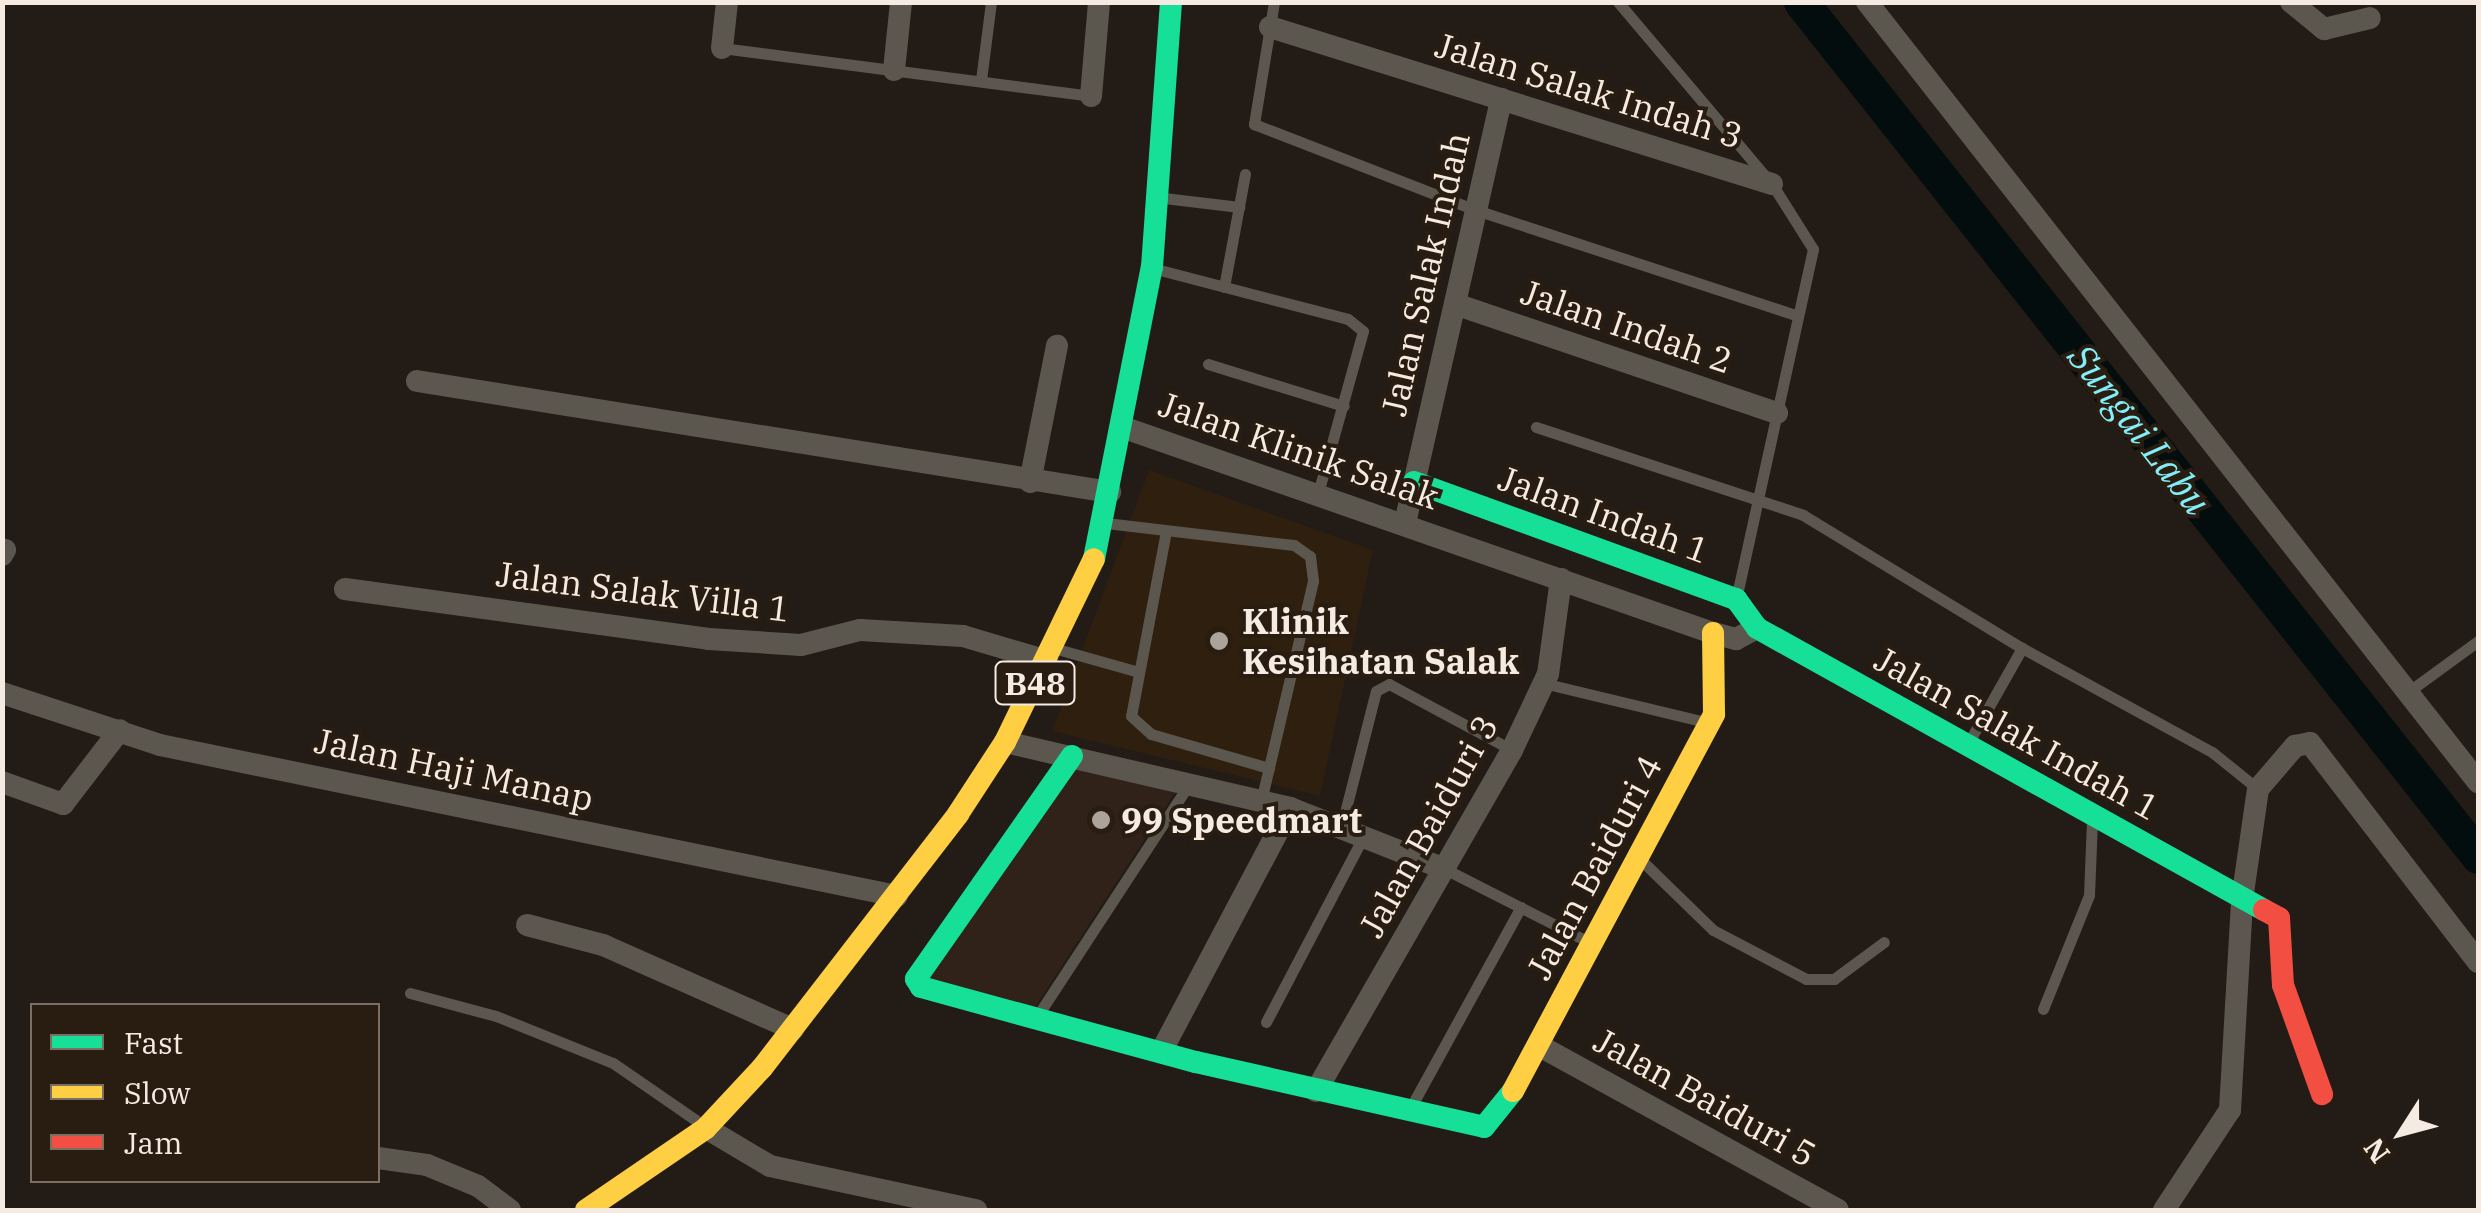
<!DOCTYPE html>
<style>
body{margin:0}
#map{position:relative;width:2481px;height:1213px;overflow:hidden;background:#231c16;font-family:"IBM Plex Serif",serif}
div>[style]{position:absolute}
.commercial>*{inset:0;background:#302119}
.built>*{inset:0;background:#2f1f0f}
.river>*{height:35px;margin:-17.5px;padding:0 17.5px;transform-origin:17.5px;border-radius:17.5px;background:#040d0d}
.lane>*{height:11px;margin:-5.5px;padding:0 5.5px;transform-origin:5.5px;border-radius:5.5px;background:#5b574e}
.street>*{height:22px;margin:-11px;padding:0 11px;transform-origin:11px;border-radius:11px;background:#5b574e}
.fast>*{height:22px;margin:-11px;padding:0 11px;transform-origin:11px;border-radius:11px;background:#16e098}
.slow>*{height:22px;margin:-11px;padding:0 11px;transform-origin:11px;border-radius:11px;background:#ffcf43}
.jam>*{height:22px;margin:-11px;padding:0 11px;transform-origin:11px;border-radius:11px;background:#f24e42}
.dots>*{width:28px;height:28px;translate:-50% -50%;box-sizing:border-box;border:5px solid #291c10;border-radius:50%}
span{translate:-50% -50%;white-space:nowrap;text-align:center;line-height:1.15;-webkit-text-stroke:8px #291c10;paint-order:stroke}
.shield-label span{padding:2px 8px;background:#291c10;border:2px solid;border-radius:8px;-webkit-text-stroke-width:0}
.shield-label{font-size:32px;color:#f5ebe3;font-weight:700}
.street-label{font-size:35px;color:#f5ebe3}
.poi-label{font-size:35px;color:#f5ebe3;font-weight:700}
.left{translate:0 -50%;text-align:left}
.water-label{font-size:38px;color:#81eef9;font-style:italic}
.frame{position:absolute;inset:0;border:5px solid #f5ebe3;pointer-events:none}
.legend{position:absolute;left:30px;top:1003px;width:350px;height:180px;box-sizing:border-box;background:#291c10;border:2px solid #7b6f64;margin:0;padding:12px 18px;list-style:none;font-size:30px;color:#f5ebe3}
.legend li{display:flex;align-items:center;gap:20px;height:50px}
.legend b{width:50px;border:2px solid #7b6f64}
.north{position:absolute;left:2351px;top:1083px;width:100px;height:100px;-webkit-text-stroke:8px #291c10;paint-order:stroke;rotate:234deg;font-size:28px;font-weight:700;line-height:40px;text-align:center;color:#f5ebe3}
.north::after{content:'';display:block;margin:auto;width:35px;height:45px;background:#f5ebe3;clip-path:polygon(50% 0,100% 100%,50% 72%,0 100%)}
</style>
<div id="map">
<div class="commercial">
<div style="clip-path:polygon(1074px 766px,1178px 788px,1034px 1009px,925px 980px)"></div>
</div>
<div class="built">
<div style="clip-path:polygon(1149px 470px,1373px 550px,1320px 796px,1052px 731px)"></div>
</div>
<div class="river">
<div style="left:1801px;top:2px;width:1090px;rotate:51.59deg"></div>
</div>
<div class="lane">
<div style="left:1274px;top:2px;width:124px;rotate:99.3deg"></div>
<div style="left:1254px;top:124px;width:238px;rotate:21.2deg"></div>
<div style="left:1476px;top:210px;width:339px;rotate:18.2deg"></div>
<div style="left:1618px;top:2px;width:238px;rotate:49.8deg"></div>
<div style="left:1772px;top:184px;width:77px;rotate:57.8deg"></div>
<div style="left:1813px;top:249px;width:354px;rotate:102.4deg"></div>
<div style="left:722px;top:48px;width:372px;rotate:7.4deg"></div>
<div style="left:981px;top:80px;width:79px;rotate:-82.7deg"></div>
<div style="left:1164px;top:198px;width:76px;rotate:6.8deg"></div>
<div style="left:1156px;top:269px;width:198px;rotate:14.6deg"></div>
<div style="left:1348px;top:319px;width:19px;rotate:39deg"></div>
<div style="left:1363px;top:331px;width:168px;rotate:105.5deg"></div>
<div style="left:1224px;top:287px;width:115px;rotate:-79.5deg"></div>
<div style="left:1208px;top:364px;width:142px;rotate:17.2deg"></div>
<div style="left:1536px;top:427px;width:281px;rotate:18.2deg"></div>
<div style="left:1803px;top:515px;width:256px;rotate:31.3deg"></div>
<div style="left:2022px;top:648px;width:217px;rotate:28.7deg"></div>
<div style="left:2212px;top:752px;width:59px;rotate:38.8deg"></div>
<div style="left:1106px;top:523px;width:189px;rotate:6.7deg"></div>
<div style="left:1294px;top:545px;width:19px;rotate:35deg"></div>
<div style="left:1310px;top:556px;width:25px;rotate:83deg"></div>
<div style="left:1313px;top:581px;width:226px;rotate:103.3deg"></div>
<div style="left:1166px;top:531px;width:188px;rotate:100.7deg"></div>
<div style="left:1131px;top:716px;width:27px;rotate:42deg"></div>
<div style="left:1151px;top:734px;width:123px;rotate:16.1deg"></div>
<div style="left:1057px;top:649px;width:85px;rotate:15.7deg"></div>
<div style="left:1543px;top:683px;width:167px;rotate:13.5deg"></div>
<div style="left:2408px;top:692px;width:87px;rotate:-36.1deg"></div>
<div style="left:1970px;top:740px;width:106px;rotate:-60.5deg"></div>
<div style="left:1341px;top:828px;width:141px;rotate:-75.7deg"></div>
<div style="left:1376px;top:691px;width:15px;rotate:-28deg"></div>
<div style="left:1389px;top:684px;width:140px;rotate:28.2deg"></div>
<div style="left:1640px;top:859px;width:102px;rotate:44.2deg"></div>
<div style="left:1713px;top:930px;width:105px;rotate:27.8deg"></div>
<div style="left:1806px;top:979px;width:28px"></div>
<div style="left:1834px;top:979px;width:62px;rotate:-36.5deg"></div>
<div style="left:1445px;top:869px;width:161px;rotate:26.9deg"></div>
<div style="left:410px;top:993px;width:89px;rotate:15deg"></div>
<div style="left:496px;top:1016px;width:126px;rotate:21.9deg"></div>
<div style="left:613px;top:1063px;width:109px;rotate:34.6deg"></div>
<div style="left:2043px;top:1009px;width:123px;rotate:-68deg"></div>
<div style="left:2089px;top:895px;width:76px;rotate:-87.7deg"></div>
<div style="left:1038px;top:1015px;width:276px;rotate:-56.8deg"></div>
<div style="left:1266px;top:1022px;width:209px;rotate:-62.3deg"></div>
<div style="left:1412px;top:1105px;width:226px;rotate:-61.2deg"></div>
</div>
<div class="street">
<div style="left:1867px;top:2px;width:991px;rotate:51.93deg"></div>
<div style="left:2291px;top:2px;width:43px;rotate:39.3deg"></div>
<div style="left:2324px;top:29px;width:47px;rotate:-13.4deg"></div>
<div style="left:1270px;top:27px;width:526px;rotate:17.37deg"></div>
<div style="left:722px;top:48px;width:46px;rotate:-83.8deg"></div>
<div style="left:894px;top:70px;width:68px;rotate:-84.1deg"></div>
<div style="left:1091px;top:96px;width:94px;rotate:-85.1deg"></div>
<div style="left:1455px;top:304px;width:340px;rotate:18.7deg"></div>
<div style="left:417px;top:381px;width:702px;rotate:9.1deg"></div>
<div style="left:1122px;top:427px;width:626px;rotate:19.22deg"></div>
<div style="left:1713px;top:633px;width:24px;rotate:15deg"></div>
<div style="left:1736px;top:639px;width:24px;rotate:-28deg"></div>
<div style="left:1030px;top:482px;width:139px;rotate:-78.8deg"></div>
<div style="left:1405px;top:523px;width:435px;rotate:-77.2deg"></div>
<div style="left:2px;top:555px;width:6px;rotate:-59deg"></div>
<div style="left:345px;top:589px;width:367px;rotate:7.8deg"></div>
<div style="left:709px;top:639px;width:92px;rotate:3.7deg"></div>
<div style="left:801px;top:645px;width:61px;rotate:-14.3deg"></div>
<div style="left:860px;top:630px;width:103px;rotate:3.3deg"></div>
<div style="left:963px;top:636px;width:88px;rotate:16.6deg"></div>
<div style="left:2px;top:693px;width:166px;rotate:18.2deg"></div>
<div style="left:160px;top:745px;width:752px;rotate:11.58deg"></div>
<div style="left:1005px;top:742px;width:293px;rotate:13deg"></div>
<div style="left:1290px;top:808px;width:167px;rotate:21.5deg"></div>
<div style="left:2px;top:782px;width:65px;rotate:19.8deg"></div>
<div style="left:63px;top:804px;width:93px;rotate:-52.4deg"></div>
<div style="left:527px;top:925px;width:79px;rotate:14.7deg"></div>
<div style="left:603px;top:945px;width:208px;rotate:23.9deg"></div>
<div style="left:1538px;top:1045px;width:342px;rotate:28.8deg"></div>
<div style="left:1161px;top:1052px;width:276px;rotate:-62.1deg"></div>
<div style="left:1316px;top:1091px;width:393px;rotate:-60.1deg"></div>
<div style="left:1512px;top:750px;width:84px;rotate:-64.7deg"></div>
<div style="left:1548px;top:674px;width:96px;rotate:-82.2deg"></div>
<div style="left:706px;top:1128px;width:74px;rotate:30.7deg"></div>
<div style="left:770px;top:1166px;width:211px;rotate:12.1deg"></div>
<div style="left:378px;top:1158px;width:49px;rotate:8.1deg"></div>
<div style="left:427px;top:1165px;width:55px;rotate:22.4deg"></div>
<div style="left:478px;top:1186px;width:40px;rotate:37deg"></div>
<div style="left:2164px;top:1210px;width:120px;rotate:-56.6deg"></div>
<div style="left:2230px;top:1110px;width:210px;rotate:-86.7deg"></div>
<div style="left:2242px;top:900px;width:112px;rotate:-81.8deg"></div>
<div style="left:2258px;top:789px;width:57px;rotate:-49.3deg"></div>
<div style="left:2295px;top:746px;width:15px;rotate:-11deg"></div>
<div style="left:2310px;top:743px;width:276px;rotate:52.5deg"></div>
</div>
<div class="fast">
<div style="left:1414px;top:482px;width:343px;rotate:20deg"></div>
<div style="left:1736px;top:599px;width:36px;rotate:54deg"></div>
<div style="left:1757px;top:628px;width:580px;rotate:29.08deg"></div>
<div style="left:1094px;top:559px;width:298px;rotate:-78.8deg"></div>
<div style="left:1152px;top:267px;width:266px;rotate:-85.9deg"></div>
<div style="left:1072px;top:756px;width:272px;rotate:125deg"></div>
<div style="left:916px;top:979px;width:9px;rotate:58deg"></div>
<div style="left:921px;top:987px;width:285px;rotate:15.3deg"></div>
<div style="left:1196px;top:1062px;width:295px;rotate:12.7deg"></div>
<div style="left:1484px;top:1127px;width:46px;rotate:-51.1deg"></div>
</div>
<div class="slow">
<div style="left:1513px;top:1091px;width:427px;rotate:-61.9deg"></div>
<div style="left:1714px;top:714px;width:81px;rotate:-90.7deg"></div>
<div style="left:586px;top:1210px;width:145px;rotate:-34.3deg"></div>
<div style="left:706px;top:1128px;width:82px;rotate:-47deg"></div>
<div style="left:762px;top:1068px;width:321px;rotate:-52.3deg"></div>
<div style="left:958px;top:814px;width:86px;rotate:-56.9deg"></div>
<div style="left:1005px;top:742px;width:203px;rotate:-64.1deg"></div>
</div>
<div class="jam">
<div style="left:2264px;top:910px;width:17px;rotate:28deg"></div>
<div style="left:2279px;top:918px;width:67px;rotate:86.6deg"></div>
<div style="left:2283px;top:985px;width:116px;rotate:70.3deg"></div>
</div>
<div class="dots">
<div style="left:1219px;top:641px;background:#aca39b"></div>
<div style="left:1101px;top:820px;background:#aca39b"></div>
</div>
<div class="shield-label">
<span style="left:1035px;top:683px">B48</span>
</div>
<div class="street-label">
<span style="left:1589px;top:90px;rotate:17deg">Jalan Salak Indah 3</span>
<span style="left:1425px;top:274px;rotate:-77deg">Jalan Salak Indah</span>
<span style="left:1627px;top:326px;rotate:19deg">Jalan Indah 2</span>
<span style="left:1299px;top:450px;rotate:19deg">Jalan Klinik Salak</span>
<span style="left:1604px;top:514px;rotate:20deg">Jalan Indah 1</span>
<span style="left:643px;top:591px;rotate:7deg">Jalan Salak Villa 1</span>
<span style="left:2017px;top:733px;rotate:29deg">Jalan Salak Indah 1</span>
<span style="left:454px;top:769px;rotate:12deg">Jalan Haji Manap</span>
<span style="left:1428px;top:826px;rotate:-61deg">Jalan Baiduri 3</span>
<span style="left:1594px;top:867px;rotate:-62deg">Jalan Baiduri 4</span>
<span style="left:1705px;top:1097px;rotate:29deg">Jalan Baiduri 5</span>
</div>
<div class="poi-label">
<span class="left" style="left:1242px;top:641px">Klinik<br>Kesihatan Salak</span>
<span class="left" style="left:1121px;top:820px">99 Speedmart</span>
</div>
<div class="water-label">
<span style="left:2140px;top:429px;rotate:52deg">Sungai Labu</span>
</div>
<div class="frame"></div>
<ul class="legend">
<li><b style="height:12px;background:#16e098"></b>Fast</li>
<li><b style="height:12px;background:#ffcf43"></b>Slow</li>
<li><b style="height:12px;background:#f24e42"></b>Jam</li>
</ul>
<div class="north">N</div>
</div>
